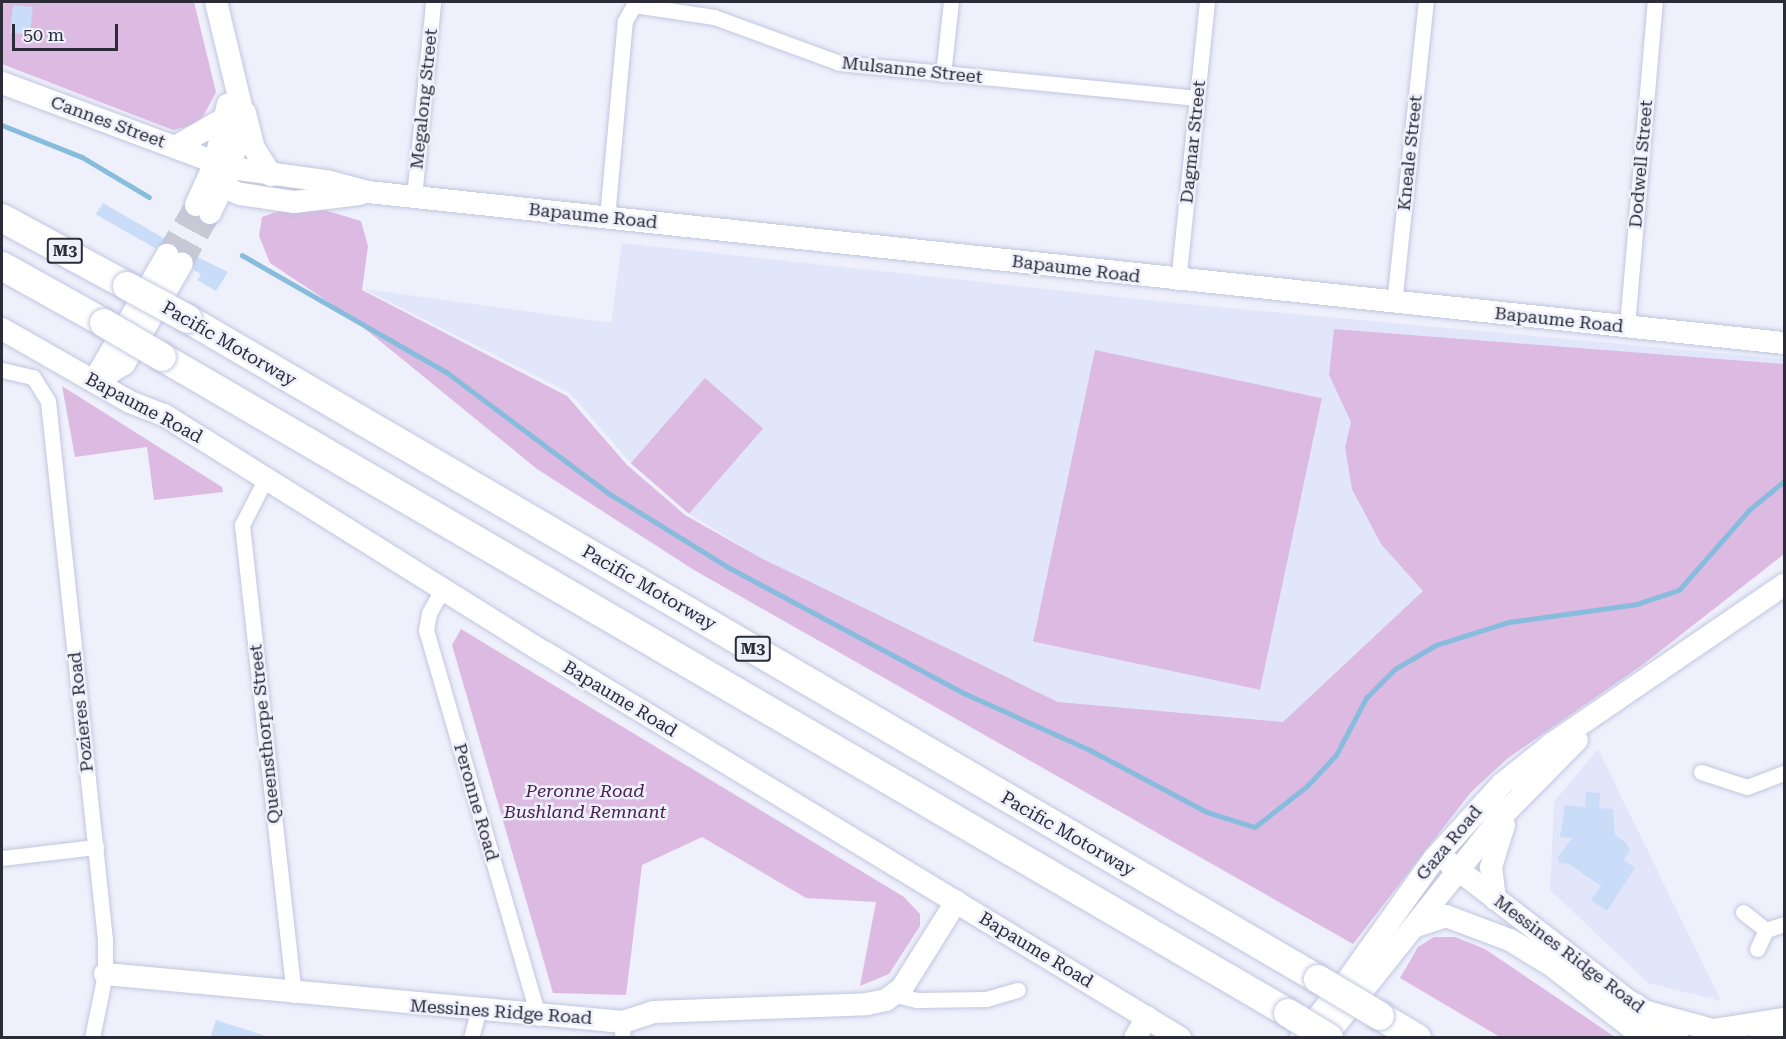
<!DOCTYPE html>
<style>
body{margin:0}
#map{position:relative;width:1786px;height:1039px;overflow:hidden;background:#eef0fb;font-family:"Roboto Serif",serif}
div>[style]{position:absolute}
.built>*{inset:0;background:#e2e6fb}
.green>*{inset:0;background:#dcbae2;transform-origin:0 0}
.stream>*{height:4.5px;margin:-2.25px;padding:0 2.25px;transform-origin:2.25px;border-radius:2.25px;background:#88bcdc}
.building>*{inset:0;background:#caddf8;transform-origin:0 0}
.secondary-tunnel>*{height:22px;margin-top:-11px;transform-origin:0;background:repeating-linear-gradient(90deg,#c7c9d4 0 22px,transparent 0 33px)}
.roads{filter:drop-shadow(0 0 2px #c2c6e1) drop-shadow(0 0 2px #c2c6e1)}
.street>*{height:15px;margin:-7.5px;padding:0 7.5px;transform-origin:7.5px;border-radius:7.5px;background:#fff}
.secondary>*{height:22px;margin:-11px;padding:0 11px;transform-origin:11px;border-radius:11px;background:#fff}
.highway>*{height:28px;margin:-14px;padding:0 14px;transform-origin:14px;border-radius:14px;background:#fff}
.bridges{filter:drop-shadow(0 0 2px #c2c6e1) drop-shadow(0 0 2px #c2c6e1)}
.highway-bridge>*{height:28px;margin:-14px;padding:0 14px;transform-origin:14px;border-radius:14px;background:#fff}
span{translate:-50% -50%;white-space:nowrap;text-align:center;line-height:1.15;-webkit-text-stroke:5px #eef0fb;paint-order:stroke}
.shield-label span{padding:2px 4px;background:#eef0fb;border:2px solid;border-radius:4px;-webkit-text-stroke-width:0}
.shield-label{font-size:16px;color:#2b2c37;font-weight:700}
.street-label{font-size:18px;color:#2b2c37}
.park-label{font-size:18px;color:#4c2054;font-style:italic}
.frame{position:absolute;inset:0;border:3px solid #2b2c37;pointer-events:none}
.scale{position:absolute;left:12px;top:24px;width:106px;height:27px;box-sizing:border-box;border:3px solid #2b2c37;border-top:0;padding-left:8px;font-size:18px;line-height:21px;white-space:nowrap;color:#2b2c37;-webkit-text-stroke:4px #eef0fb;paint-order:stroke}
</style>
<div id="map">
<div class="built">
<div style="clip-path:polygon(622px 243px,1175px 303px,1784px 359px,1784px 532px,1274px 732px,1058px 702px,761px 558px,688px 513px,631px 463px,570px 393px,364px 289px,611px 323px)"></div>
<div style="clip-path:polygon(1598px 749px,1721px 1001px,1648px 983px,1550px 890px,1554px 802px)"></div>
</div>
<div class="green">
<div style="clip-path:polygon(2px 2px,194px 2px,216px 92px,199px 124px,173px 130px,2px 64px)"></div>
<div style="clip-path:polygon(290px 207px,324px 210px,361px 221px,368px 246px,362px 290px,567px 396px,627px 465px,685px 515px,761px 558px,1058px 702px,1283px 722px,1423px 591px,1381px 544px,1352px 489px,1345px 447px,1351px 422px,1329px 375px,1334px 329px,1784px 364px,1784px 554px,1641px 666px,1508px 758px,1471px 792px,1353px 944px,694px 570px,537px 469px,348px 315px,270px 263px,259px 236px,262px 217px)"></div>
<div style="left:1095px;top:350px;width:232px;height:298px;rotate:12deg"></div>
<div style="left:705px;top:378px;width:77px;height:113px;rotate:41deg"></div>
<div style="clip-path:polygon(62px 386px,222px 487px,223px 492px,154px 500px,147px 447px,75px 457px)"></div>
<div style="clip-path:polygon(461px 629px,904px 897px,920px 914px,920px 926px,889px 974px,860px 986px,876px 902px,806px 898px,702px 837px,642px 865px,626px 995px,553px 993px,452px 645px)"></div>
<div style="clip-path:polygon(1434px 937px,1455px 937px,1485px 949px,1615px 1037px,1500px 1037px,1400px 978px,1418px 947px)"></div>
</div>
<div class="stream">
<div style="left:2px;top:125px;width:86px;rotate:21.8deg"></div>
<div style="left:82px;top:157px;width:78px;rotate:30.8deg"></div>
<div style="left:242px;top:255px;width:237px;rotate:29.8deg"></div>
<div style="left:448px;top:373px;width:202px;rotate:36.8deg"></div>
<div style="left:610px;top:494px;width:139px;rotate:31.7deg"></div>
<div style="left:728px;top:567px;width:268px;rotate:28.1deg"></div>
<div style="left:964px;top:693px;width:138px;rotate:24.3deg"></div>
<div style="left:1090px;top:750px;width:132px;rotate:27.9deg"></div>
<div style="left:1207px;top:812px;width:50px;rotate:17.4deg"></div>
<div style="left:1255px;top:827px;width:66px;rotate:-38.3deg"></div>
<div style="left:1307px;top:786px;width:42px;rotate:-46.9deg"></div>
<div style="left:1336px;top:755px;width:64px;rotate:-62.2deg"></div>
<div style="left:1366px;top:698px;width:41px;rotate:-45deg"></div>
<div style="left:1395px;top:669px;width:48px;rotate:-30.3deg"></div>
<div style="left:1436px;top:645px;width:77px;rotate:-17.5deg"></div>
<div style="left:1509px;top:622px;width:129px;rotate:-8deg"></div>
<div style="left:1637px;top:604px;width:44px;rotate:-18.4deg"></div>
<div style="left:1679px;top:590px;width:106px;rotate:-48.8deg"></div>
<div style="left:1749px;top:510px;width:45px;rotate:-39.6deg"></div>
</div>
<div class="building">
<div style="left:13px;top:5px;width:20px;height:28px;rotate:6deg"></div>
<div style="clip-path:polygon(103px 203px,172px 243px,155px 248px,102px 218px,96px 214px)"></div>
<div style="clip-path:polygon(191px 254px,228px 272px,216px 291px,197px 280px,201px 274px,194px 270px)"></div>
<div style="clip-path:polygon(1586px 792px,1600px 793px,1599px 808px,1613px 809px,1615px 834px,1626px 843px,1630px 850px,1624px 860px,1635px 868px,1607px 911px,1591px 900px,1601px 886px,1569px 864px,1559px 863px,1558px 857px,1572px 838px,1560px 837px,1565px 805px,1585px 807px)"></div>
<div style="clip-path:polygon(216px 1020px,263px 1035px,263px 1038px,210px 1038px)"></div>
</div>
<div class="secondary-tunnel">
<div style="left:167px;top:255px;width:58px;rotate:-59.9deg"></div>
<div style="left:182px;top:263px;width:57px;rotate:-60.8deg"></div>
</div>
<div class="roads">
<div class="street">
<div style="left:943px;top:74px;width:72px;rotate:-83.7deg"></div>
<div style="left:414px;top:197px;width:196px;rotate:-84.4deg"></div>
<div style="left:607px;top:217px;width:197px;rotate:-84.8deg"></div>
<div style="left:625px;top:21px;width:18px;rotate:-61deg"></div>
<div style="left:634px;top:5px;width:81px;rotate:8.5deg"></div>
<div style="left:714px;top:17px;width:134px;rotate:20.1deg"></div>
<div style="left:840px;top:63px;width:359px;rotate:5.6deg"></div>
<div style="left:1178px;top:282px;width:281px;rotate:-84.1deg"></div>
<div style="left:1394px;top:304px;width:304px;rotate:-84deg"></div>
<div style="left:1627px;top:326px;width:325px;rotate:-85.1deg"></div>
<div style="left:2px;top:370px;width:32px;rotate:13deg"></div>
<div style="left:33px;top:377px;width:28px;rotate:58deg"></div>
<div style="left:48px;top:401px;width:542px;rotate:83.96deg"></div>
<div style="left:105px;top:940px;width:34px;rotate:90deg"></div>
<div style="left:105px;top:974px;width:65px;rotate:101.5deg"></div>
<div style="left:266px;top:478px;width:53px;rotate:117.1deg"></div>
<div style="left:242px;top:525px;width:473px;rotate:83.7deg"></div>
<div style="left:443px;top:588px;width:29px;rotate:119deg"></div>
<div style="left:429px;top:613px;width:17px;rotate:100deg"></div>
<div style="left:426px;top:630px;width:404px;rotate:73.8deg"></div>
<div style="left:1701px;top:772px;width:48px;rotate:18.1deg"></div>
<div style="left:1747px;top:787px;width:40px;rotate:-21deg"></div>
<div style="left:2px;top:858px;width:95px;rotate:-6.7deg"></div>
<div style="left:1743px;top:912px;width:29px;rotate:38deg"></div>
<div style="left:1766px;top:930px;width:21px;rotate:115deg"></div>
<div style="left:1766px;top:930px;width:19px;rotate:-18deg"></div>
<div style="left:895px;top:995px;width:23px;rotate:13deg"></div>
<div style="left:917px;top:1000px;width:69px;rotate:-0.8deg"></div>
<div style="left:986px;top:999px;width:33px;rotate:-16deg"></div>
<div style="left:471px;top:1038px;width:28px;rotate:-75deg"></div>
<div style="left:622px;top:1038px;width:16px;rotate:-86deg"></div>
</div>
<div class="secondary">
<div style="left:2px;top:83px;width:244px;rotate:20.4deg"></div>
<div style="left:231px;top:168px;width:96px;rotate:7.8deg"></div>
<div style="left:326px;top:181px;width:43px;rotate:14.7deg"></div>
<div style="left:368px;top:192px;width:1424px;rotate:6.09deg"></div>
<div style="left:245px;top:113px;width:36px;rotate:76deg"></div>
<div style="left:254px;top:148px;width:32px;rotate:58deg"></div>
<div style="left:175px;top:147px;width:60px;rotate:-30deg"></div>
<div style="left:208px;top:181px;width:35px;rotate:22deg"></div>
<div style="left:241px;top:194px;width:54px;rotate:8.6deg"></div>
<div style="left:294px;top:202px;width:66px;rotate:-6.9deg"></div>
<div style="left:196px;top:205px;width:46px;rotate:-65.7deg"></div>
<div style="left:215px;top:163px;width:60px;rotate:-77.6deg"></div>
<div style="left:210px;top:213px;width:50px;rotate:-65deg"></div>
<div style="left:231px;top:168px;width:59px;rotate:-79.3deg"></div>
<div style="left:242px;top:110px;width:111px;rotate:-103.5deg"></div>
<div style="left:2px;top:329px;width:147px;rotate:29.7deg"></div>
<div style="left:130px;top:402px;width:36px;rotate:21deg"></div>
<div style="left:164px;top:415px;width:448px;rotate:32deg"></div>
<div style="left:544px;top:652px;width:744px;rotate:31.25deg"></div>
<div style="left:94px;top:381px;width:146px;rotate:-59.9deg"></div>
<div style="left:95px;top:382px;width:34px;rotate:-32deg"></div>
<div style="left:124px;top:364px;width:116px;rotate:-60.1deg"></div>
<div style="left:1448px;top:862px;width:242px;rotate:37.6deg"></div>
<div style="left:1640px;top:1010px;width:76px;rotate:15.3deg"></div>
<div style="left:1713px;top:1030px;width:72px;rotate:-8.8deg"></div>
<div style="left:1495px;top:899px;width:32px;rotate:-97deg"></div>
<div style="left:1491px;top:867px;width:44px;rotate:-72.8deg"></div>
<div style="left:1416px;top:926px;width:32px;rotate:-18deg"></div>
<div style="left:1446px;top:916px;width:68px;rotate:20.6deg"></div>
<div style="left:1510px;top:940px;width:48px;rotate:31.4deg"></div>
<div style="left:1551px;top:965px;width:119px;rotate:37.8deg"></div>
<div style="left:105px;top:974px;width:520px;rotate:5.29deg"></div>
<div style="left:623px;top:1022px;width:32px;rotate:-18deg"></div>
<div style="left:653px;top:1012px;width:214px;rotate:-2.1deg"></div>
<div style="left:867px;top:1004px;width:19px;rotate:-12deg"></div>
<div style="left:886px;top:1000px;width:20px;rotate:-37deg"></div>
<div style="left:902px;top:988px;width:102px;rotate:-57.9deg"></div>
<div style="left:1135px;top:1038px;width:24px;rotate:-60deg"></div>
<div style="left:1301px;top:1038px;width:82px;rotate:-51.4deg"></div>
<div style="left:1352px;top:974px;width:141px;rotate:-54.5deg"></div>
<div style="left:1434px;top:859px;width:101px;rotate:-47.8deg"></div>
<div style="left:1502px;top:784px;width:65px;rotate:-38.8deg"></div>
<div style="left:1553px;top:743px;width:280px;rotate:-34.4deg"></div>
<div style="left:1325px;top:1038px;width:283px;rotate:-51.5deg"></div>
<div style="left:1501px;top:817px;width:108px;rotate:-45.4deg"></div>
</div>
<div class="highway">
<div style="left:2px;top:218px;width:142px;rotate:28.5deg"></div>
<div style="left:2px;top:266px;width:117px;rotate:29.2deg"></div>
<div style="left:188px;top:319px;width:1309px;rotate:30.29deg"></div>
<div style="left:162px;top:357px;width:1303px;rotate:30.22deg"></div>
<div style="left:1634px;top:1007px;width:51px;rotate:37.8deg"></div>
<div style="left:1380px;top:1016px;width:43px;rotate:30.7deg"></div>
<div style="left:1764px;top:1038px;width:16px;rotate:-52deg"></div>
</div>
</div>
<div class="bridges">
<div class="highway-bridge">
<div style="left:127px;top:286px;width:69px;rotate:28.4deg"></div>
<div style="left:104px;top:323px;width:67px;rotate:30.4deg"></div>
<div style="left:1318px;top:979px;width:72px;rotate:30.8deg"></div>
<div style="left:1288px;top:1013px;width:48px;rotate:31.4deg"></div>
</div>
</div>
<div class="shield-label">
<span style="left:65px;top:251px">M3</span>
<span style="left:753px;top:649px">M3</span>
</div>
<div class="street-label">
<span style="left:912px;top:70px;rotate:6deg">Mulsanne Street</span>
<span style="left:424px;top:99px;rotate:-84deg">Megalong Street</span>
<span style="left:108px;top:122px;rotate:20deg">Cannes Street</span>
<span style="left:1193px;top:142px;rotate:-84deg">Dagmar Street</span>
<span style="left:1410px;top:153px;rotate:-84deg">Kneale Street</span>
<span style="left:1641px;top:164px;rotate:-85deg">Dodwell Street</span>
<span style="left:593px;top:216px;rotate:6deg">Bapaume Road</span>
<span style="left:1076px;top:269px;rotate:7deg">Bapaume Road</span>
<span style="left:1559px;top:320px;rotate:6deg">Bapaume Road</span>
<span style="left:229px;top:344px;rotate:30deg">Pacific Motorway</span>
<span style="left:144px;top:408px;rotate:28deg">Bapaume Road</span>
<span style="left:649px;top:588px;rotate:30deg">Pacific Motorway</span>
<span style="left:620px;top:699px;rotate:31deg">Bapaume Road</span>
<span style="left:81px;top:712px;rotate:-96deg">Pozieres Road</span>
<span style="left:265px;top:734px;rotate:-96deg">Queensthorpe Street</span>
<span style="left:476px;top:802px;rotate:74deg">Peronne Road</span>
<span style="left:1068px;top:834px;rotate:30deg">Pacific Motorway</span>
<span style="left:1449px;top:843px;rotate:-50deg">Gaza Road</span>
<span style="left:1036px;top:950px;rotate:31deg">Bapaume Road</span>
<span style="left:1569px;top:954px;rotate:37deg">Messines Ridge Road</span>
<span style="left:501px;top:1012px;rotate:4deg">Messines Ridge Road</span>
</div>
<div class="park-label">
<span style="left:585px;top:802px">Peronne Road<br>Bushland Remnant</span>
</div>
<div class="frame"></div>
<div class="scale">50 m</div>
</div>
